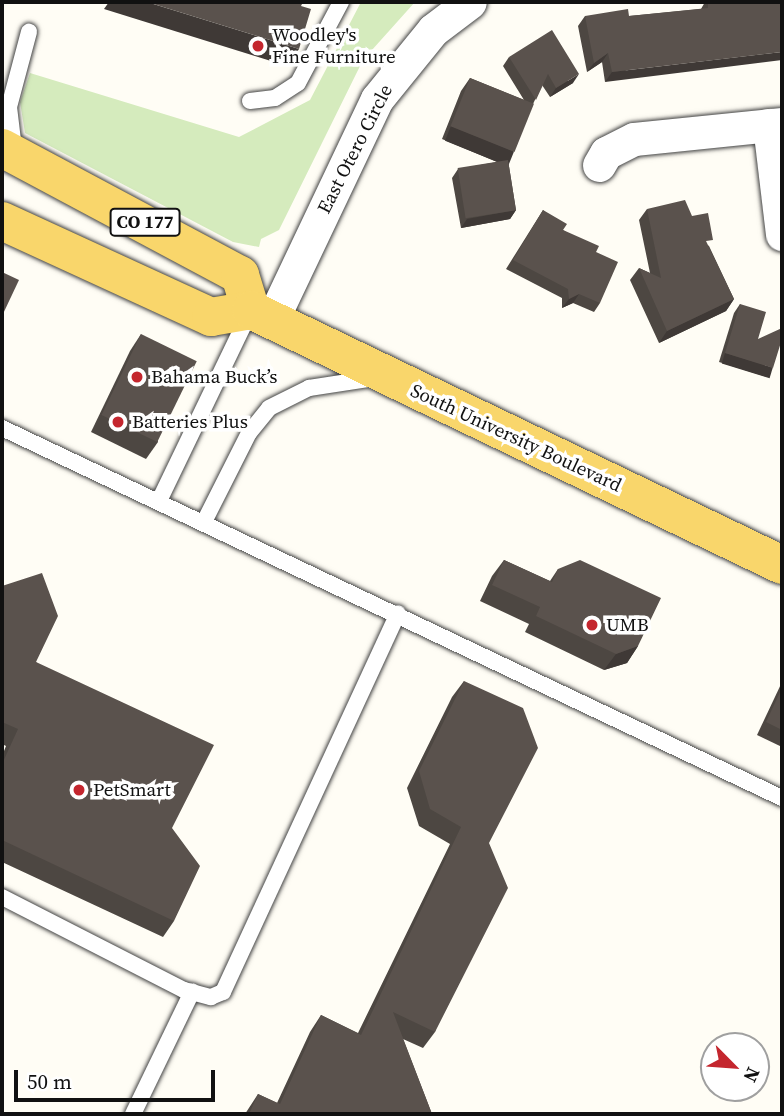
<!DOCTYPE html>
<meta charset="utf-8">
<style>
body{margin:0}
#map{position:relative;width:784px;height:1116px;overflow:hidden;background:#fffdf5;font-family:"Source Serif 4",serif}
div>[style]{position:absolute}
.green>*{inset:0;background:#d5ebbd}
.roads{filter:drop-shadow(0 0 2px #444) drop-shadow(0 0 2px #444)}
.service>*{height:16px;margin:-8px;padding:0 8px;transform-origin:8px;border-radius:8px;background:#fff}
.minor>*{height:33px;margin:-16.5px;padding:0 16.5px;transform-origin:16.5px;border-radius:16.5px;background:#fff}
.primary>*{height:38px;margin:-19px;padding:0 19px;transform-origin:19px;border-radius:19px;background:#f9d66b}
.wall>*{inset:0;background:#4d4742}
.shaded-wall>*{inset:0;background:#3f3936;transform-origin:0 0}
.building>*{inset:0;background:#5a524d;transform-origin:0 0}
.dots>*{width:19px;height:19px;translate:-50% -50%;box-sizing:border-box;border:4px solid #fff;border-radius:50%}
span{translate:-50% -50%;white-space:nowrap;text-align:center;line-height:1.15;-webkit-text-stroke:7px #fff;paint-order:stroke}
.shield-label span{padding:2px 5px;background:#fff;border:2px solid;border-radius:5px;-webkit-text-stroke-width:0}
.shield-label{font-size:18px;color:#111;font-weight:700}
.poi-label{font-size:19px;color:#111}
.left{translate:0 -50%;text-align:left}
.street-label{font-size:19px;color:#111}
.frame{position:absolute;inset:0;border:4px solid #111;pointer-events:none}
.north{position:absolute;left:700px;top:1032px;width:70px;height:70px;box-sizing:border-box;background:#fff;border:2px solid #a0a0a0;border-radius:50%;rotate:115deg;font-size:19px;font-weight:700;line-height:28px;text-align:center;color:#111}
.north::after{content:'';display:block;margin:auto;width:24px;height:32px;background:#c4262e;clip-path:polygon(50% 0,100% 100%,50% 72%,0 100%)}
.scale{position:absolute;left:14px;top:1070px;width:201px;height:32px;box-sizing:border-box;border:4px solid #111;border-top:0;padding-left:9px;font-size:21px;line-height:24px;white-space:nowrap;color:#111;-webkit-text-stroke:5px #fff;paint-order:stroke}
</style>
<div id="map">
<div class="green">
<div style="clip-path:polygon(361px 2px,415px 2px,363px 60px,279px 230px,261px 239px,259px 247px,233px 242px,25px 133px,20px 102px,30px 73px,239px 137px,310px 100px)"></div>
</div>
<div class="roads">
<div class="service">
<div style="left:250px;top:101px;width:25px;rotate:-7deg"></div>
<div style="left:275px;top:98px;width:27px;rotate:-33deg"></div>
<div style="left:298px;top:83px;width:92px;rotate:-62deg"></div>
<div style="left:14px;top:149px;width:42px;rotate:-96.8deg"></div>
<div style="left:9px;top:107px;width:78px;rotate:-75.1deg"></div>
<div style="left:2px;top:428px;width:863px;rotate:25.38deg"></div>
<div style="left:159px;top:501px;width:210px;rotate:-64.3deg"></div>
<div style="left:204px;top:522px;width:100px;rotate:-63.2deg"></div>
<div style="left:249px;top:433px;width:32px;rotate:-51deg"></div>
<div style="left:269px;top:408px;width:45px;rotate:-26.6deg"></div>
<div style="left:309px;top:388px;width:66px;rotate:-8.7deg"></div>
<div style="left:2px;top:897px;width:204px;rotate:27.1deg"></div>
<div style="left:184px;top:990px;width:28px;rotate:15deg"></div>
<div style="left:211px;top:997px;width:13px;rotate:-23deg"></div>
<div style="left:223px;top:992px;width:417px;rotate:-65.2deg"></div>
<div style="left:133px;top:1114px;width:136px;rotate:-64.2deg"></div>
</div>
<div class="minor">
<div style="left:769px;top:125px;width:110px;rotate:83.2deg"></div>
<div style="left:599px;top:165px;width:14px;rotate:-60deg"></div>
<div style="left:606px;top:153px;width:31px;rotate:-27deg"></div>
<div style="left:634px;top:139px;width:149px;rotate:-5.8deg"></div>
<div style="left:272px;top:320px;width:245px;rotate:-64.6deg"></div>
<div style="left:377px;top:99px;width:89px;rotate:-50.9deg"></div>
<div style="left:433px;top:30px;width:46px;rotate:-37.1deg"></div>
</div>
<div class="primary">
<div style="left:2px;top:148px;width:270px;rotate:28.1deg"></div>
<div style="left:240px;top:275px;width:37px;rotate:73deg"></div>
<div style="left:2px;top:221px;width:230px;rotate:24.7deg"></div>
<div style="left:211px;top:317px;width:41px;rotate:-9.9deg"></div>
<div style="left:251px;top:310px;width:589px;rotate:25.65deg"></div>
</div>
</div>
<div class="wall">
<div style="clip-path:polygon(705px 2px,752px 2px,605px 82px,602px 62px,587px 72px,578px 26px,585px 16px,629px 16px,701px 9px)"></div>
<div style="clip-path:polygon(509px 57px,573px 83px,550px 97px,542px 85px,533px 104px,508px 160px,516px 210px,510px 219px,461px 228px,452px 178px,458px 169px,497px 162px,442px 139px,461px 91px,470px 78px,524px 100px,503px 66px)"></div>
<div style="clip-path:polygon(647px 209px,709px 246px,734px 299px,726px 311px,659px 343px,630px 280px,639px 268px,650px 273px,639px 220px)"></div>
<div style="clip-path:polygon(543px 210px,563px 230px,596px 252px,600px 303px,594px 312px,573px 303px,562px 308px,562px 298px,506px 269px)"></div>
<div style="clip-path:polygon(740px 304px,758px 339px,767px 377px,719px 362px,734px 313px)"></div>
<div style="clip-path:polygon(141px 334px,158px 442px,146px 459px,91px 432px,130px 351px)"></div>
<div style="clip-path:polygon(504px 560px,550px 581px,558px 569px,638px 646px,627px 663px,604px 670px,525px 632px,529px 624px,480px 601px,492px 576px)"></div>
<div style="clip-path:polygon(2px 586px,36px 662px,172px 828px,174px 921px,163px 937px,2px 862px,2px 756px,6px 746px,2px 744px)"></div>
<div style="clip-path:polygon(464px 681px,489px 843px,435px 1032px,423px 1048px,403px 1039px,432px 1114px,245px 1114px,258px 1094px,277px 1103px,310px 1032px,321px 1015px,358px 1033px,450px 844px,419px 826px,407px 788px,452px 697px)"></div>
<div style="clip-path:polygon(782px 682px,782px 747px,757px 735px)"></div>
</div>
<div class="shaded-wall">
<div style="clip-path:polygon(109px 2px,147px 2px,299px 49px,287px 66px,104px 9px)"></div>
<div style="clip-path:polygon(782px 52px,782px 60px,605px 82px,612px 72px)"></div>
<div style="clip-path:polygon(608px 53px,602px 62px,587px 72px,594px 63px)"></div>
<div style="clip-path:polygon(579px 74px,573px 83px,550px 97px,556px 88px)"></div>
<div style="left:451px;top:126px;width:68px;height:16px;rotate:22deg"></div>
<div style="clip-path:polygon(516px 210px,510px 219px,461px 228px,467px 219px)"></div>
<div style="clip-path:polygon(579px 294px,573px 303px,562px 308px,569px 299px)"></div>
<div style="clip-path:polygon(734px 299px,726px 311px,659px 343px,667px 331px)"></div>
<div style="left:725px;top:353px;width:50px;height:11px;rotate:17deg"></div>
<div style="clip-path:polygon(638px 646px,627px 663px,604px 670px,616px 654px)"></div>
</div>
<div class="building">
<div style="clip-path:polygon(147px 2px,303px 2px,301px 6px,311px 9px,299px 49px)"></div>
<div style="clip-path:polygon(708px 2px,752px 2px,753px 4px,782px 2px,782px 52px,612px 72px,608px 53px,594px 63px,585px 16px,628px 9px,629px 16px,708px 8px)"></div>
<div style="clip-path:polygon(552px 30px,579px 74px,556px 88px,548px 74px,536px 100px,509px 57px)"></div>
<div style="left:470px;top:78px;width:69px;height:52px;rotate:22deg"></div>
<div style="left:508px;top:160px;width:51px;height:51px;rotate:81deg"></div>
<div style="clip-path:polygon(685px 200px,692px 216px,708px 213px,713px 240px,706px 241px,734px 299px,667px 331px,639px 268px,661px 278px,647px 209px)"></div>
<div style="clip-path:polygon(543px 210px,567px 224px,563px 230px,599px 246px,596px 252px,618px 262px,600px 303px,579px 294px,569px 299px,568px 289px,513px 260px)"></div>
<div style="clip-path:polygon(2px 272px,19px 280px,2px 316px)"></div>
<div style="clip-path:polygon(740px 304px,766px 312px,758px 339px,782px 328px,782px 339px,773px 368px,725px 353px)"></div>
<div style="left:141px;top:334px;width:62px;height:90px;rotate:26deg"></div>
<div style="clip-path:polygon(504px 560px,552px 582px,558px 569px,580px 560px,661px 598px,638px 646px,616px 654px,536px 616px,540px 607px,492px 585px)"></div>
<div style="clip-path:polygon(42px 573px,58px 616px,36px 662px,214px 745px,172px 828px,200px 866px,174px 921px,2px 840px,2px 764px,18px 729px,2px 722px,2px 586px)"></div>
<div style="clip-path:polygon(464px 681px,523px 708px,538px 748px,489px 843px,508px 888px,435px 1032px,393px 1012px,432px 1114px,249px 1114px,258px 1094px,280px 1104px,321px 1015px,361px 1035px,461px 827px,430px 809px,419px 771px)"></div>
<div style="clip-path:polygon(782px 688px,782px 730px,766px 722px)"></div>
</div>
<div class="dots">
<div style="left:258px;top:46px;background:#c4262e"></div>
<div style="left:137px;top:377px;background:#c4262e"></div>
<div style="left:118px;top:422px;background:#c4262e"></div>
<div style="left:592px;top:625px;background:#c4262e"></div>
<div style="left:79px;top:790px;background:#c4262e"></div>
</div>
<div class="shield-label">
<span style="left:145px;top:222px">CO 177</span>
</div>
<div class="poi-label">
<span class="left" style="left:272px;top:46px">Woodley's<br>Fine Furniture</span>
<span class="left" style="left:151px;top:377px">Bahama Buck’s</span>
<span class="left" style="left:132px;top:422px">Batteries Plus</span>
<span class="left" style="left:606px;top:625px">UMB</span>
<span class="left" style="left:93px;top:790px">PetSmart</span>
</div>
<div class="street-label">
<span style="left:355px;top:149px;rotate:-63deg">East Otero Circle</span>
<span style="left:516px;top:438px;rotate:25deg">South University Boulevard</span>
</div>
<div class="frame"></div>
<div class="north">N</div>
<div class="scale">50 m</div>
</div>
